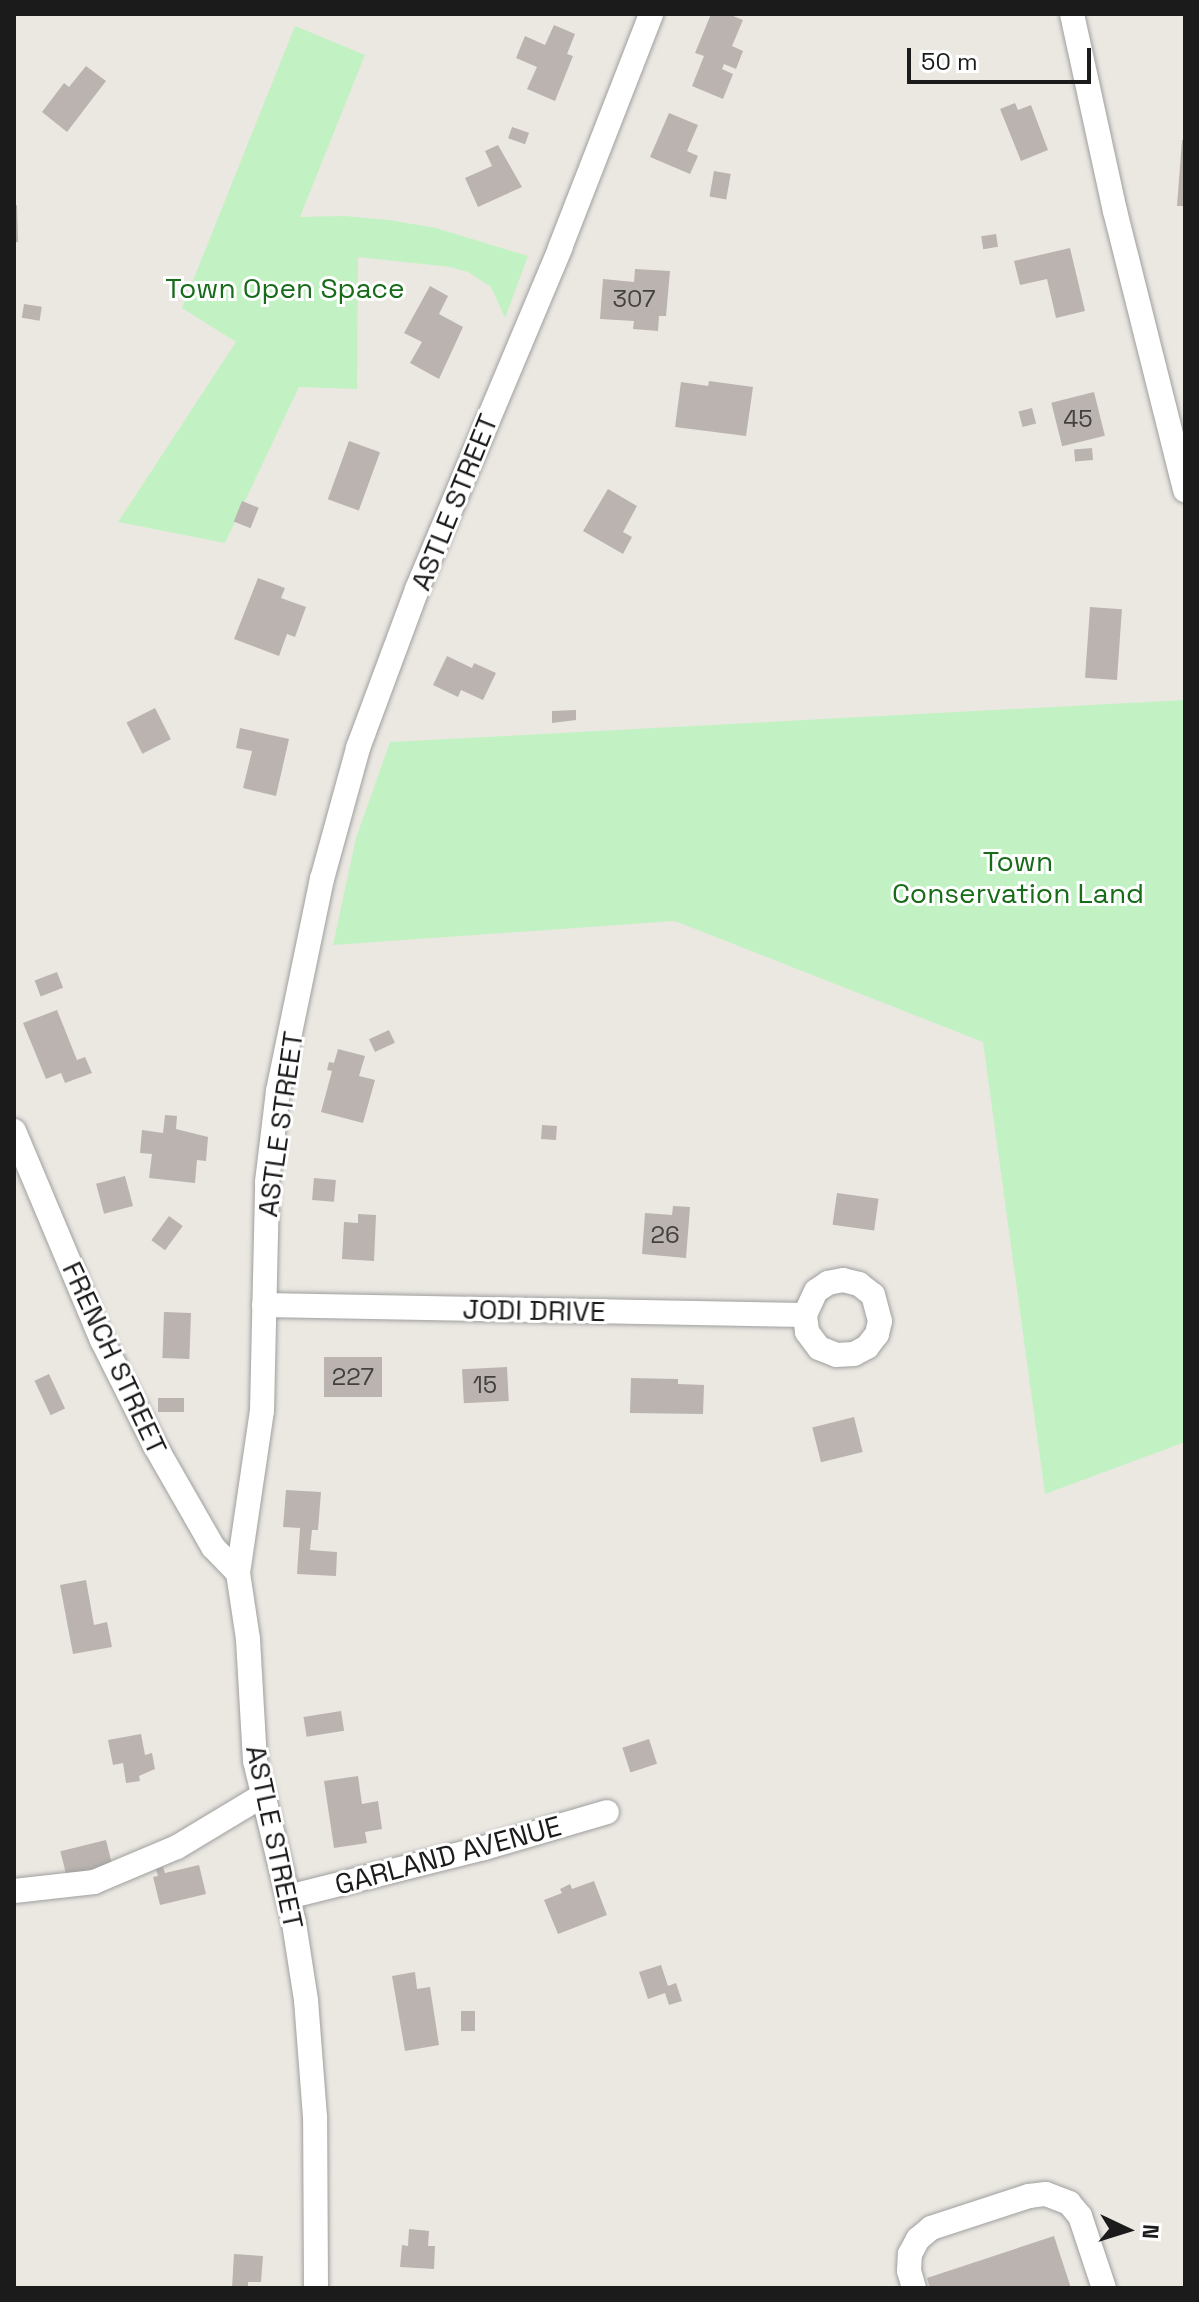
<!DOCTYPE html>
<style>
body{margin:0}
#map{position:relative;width:1199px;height:2302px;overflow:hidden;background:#ebe8e2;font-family:"Space Grotesk",sans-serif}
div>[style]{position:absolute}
.park>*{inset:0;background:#c2f2c3}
.building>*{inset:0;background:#bbb3af;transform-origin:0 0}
.roads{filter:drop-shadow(0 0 2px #9f9f9f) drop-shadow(0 0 2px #9f9f9f)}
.minor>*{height:24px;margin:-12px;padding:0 12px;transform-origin:12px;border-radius:12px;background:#fff}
span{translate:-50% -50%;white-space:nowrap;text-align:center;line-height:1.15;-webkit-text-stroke:6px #fff;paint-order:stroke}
.number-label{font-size:24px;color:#434140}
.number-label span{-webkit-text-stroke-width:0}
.park-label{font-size:28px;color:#176b19}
.street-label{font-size:28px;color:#1b1b1b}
.frame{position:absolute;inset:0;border:16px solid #1b1b1b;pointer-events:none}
.north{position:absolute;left:1087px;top:2190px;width:80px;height:80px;-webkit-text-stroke:6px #fff;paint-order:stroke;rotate:94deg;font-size:22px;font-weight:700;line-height:32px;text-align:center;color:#1b1b1b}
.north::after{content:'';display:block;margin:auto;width:28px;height:36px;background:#1b1b1b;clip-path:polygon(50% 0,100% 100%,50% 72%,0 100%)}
.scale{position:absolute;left:907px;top:48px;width:184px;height:36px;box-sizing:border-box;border:4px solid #1b1b1b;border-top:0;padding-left:10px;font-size:24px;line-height:28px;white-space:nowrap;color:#1b1b1b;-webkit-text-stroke:6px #fff;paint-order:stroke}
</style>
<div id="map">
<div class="park">
<div style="clip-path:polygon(295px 26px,365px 55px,300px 217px,344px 216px,389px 220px,436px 228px,528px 256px,505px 318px,491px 287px,468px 272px,450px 267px,358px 257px,357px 389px,299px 387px,225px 543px,118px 522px,236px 342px,182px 308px)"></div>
<div style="clip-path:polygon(1185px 700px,1185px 1442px,1045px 1494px,983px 1042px,675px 921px,333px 945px,356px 838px,390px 742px)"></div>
</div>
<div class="building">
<div style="clip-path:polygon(711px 14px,728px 14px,743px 20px,732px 46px,743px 51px,736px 69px,724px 64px,722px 69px,733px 74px,723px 99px,692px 86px,704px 56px,695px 53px)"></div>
<div style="clip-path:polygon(554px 25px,575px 34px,567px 54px,573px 56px,555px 101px,527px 89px,537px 67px,516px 58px,525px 36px,545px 45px)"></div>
<div style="clip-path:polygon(86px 66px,106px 81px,67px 132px,42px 112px,64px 83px,69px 87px)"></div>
<div style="clip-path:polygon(1015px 103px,1018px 110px,1031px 105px,1048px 150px,1021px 161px,1000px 109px)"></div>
<div style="clip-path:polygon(669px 113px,698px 125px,687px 151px,698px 156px,690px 174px,650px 157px)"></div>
<div style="left:512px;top:127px;width:18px;height:12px;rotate:19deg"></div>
<div style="clip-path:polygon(1182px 140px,1185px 140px,1185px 206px,1177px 206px)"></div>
<div style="clip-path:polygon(498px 145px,522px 187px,478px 207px,465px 178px,492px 166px,485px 151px)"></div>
<div style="left:714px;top:171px;width:17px;height:26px;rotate:10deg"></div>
<div style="clip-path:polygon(14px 205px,17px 205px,18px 242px,14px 243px)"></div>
<div style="left:996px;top:234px;width:13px;height:15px;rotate:81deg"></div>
<div style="clip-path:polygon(1070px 248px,1085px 311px,1056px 318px,1047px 279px,1020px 285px,1014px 261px)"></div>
<div style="clip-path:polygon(635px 269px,670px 271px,666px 316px,659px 316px,658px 331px,633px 329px,634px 321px,600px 319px,603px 279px,634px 282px)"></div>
<div style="clip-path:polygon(430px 286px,448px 296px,439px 314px,463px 327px,439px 379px,410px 363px,422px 342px,404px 333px)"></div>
<div style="left:24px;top:304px;width:18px;height:14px;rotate:9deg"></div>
<div style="clip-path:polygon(709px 381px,753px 387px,746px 436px,675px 427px,681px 382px,708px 386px)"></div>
<div style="left:1094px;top:392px;width:45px;height:44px;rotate:76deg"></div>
<div style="left:1032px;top:408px;width:16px;height:14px;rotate:75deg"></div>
<div style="left:349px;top:441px;width:33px;height:62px;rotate:20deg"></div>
<div style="left:1092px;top:448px;width:12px;height:18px;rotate:85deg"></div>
<div style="clip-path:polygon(608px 489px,637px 506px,623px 532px,632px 537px,623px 554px,583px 531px)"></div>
<div style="left:242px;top:501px;width:18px;height:22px;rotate:22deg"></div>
<div style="clip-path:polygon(258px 578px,285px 588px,281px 598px,306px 607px,295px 637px,287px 634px,279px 656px,234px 639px)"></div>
<div style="left:1090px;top:607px;width:32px;height:71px;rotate:4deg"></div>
<div style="clip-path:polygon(447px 656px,472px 668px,474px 663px,496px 673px,483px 700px,461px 690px,458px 697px,433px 685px)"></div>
<div style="left:155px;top:708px;width:35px;height:32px;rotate:63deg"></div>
<div style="clip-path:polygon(576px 710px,576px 720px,552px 723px,552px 711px)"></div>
<div style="clip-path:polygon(240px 728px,289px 739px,276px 796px,243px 788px,252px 751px,236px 748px)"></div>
<div style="left:57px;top:972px;width:17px;height:24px;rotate:69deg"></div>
<div style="clip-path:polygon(57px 1010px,77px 1060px,85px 1057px,92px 1073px,65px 1083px,61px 1073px,46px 1079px,23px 1023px)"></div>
<div style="left:389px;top:1030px;width:14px;height:22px;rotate:65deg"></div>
<div style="clip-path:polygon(338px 1049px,365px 1056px,359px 1076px,375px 1080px,363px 1123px,321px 1112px,332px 1071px,327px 1070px,329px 1062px,334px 1063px)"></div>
<div style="clip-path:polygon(165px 1115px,177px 1116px,176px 1129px,208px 1137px,206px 1161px,197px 1160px,195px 1183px,149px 1178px,152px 1154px,140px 1153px,142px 1130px,163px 1133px)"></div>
<div style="left:542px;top:1125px;width:15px;height:14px;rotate:4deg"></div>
<div style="left:125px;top:1176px;width:31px;height:30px;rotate:75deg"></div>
<div style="left:314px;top:1178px;width:22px;height:22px;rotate:5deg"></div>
<div style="left:837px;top:1193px;width:42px;height:32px;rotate:8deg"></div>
<div style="clip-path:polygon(673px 1206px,690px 1207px,686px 1258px,642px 1254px,645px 1213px,672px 1215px)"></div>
<div style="clip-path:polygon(358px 1214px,376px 1215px,374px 1261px,342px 1259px,344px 1222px,358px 1223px)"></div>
<div style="left:169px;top:1216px;width:17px;height:30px;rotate:36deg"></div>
<div style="left:164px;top:1312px;width:27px;height:46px;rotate:2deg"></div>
<div style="left:324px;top:1357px;width:58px;height:40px"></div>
<div style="left:507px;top:1367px;width:34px;height:45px;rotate:87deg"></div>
<div style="left:49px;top:1374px;width:38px;height:16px;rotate:65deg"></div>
<div style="clip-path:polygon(631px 1378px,678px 1379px,678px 1384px,704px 1385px,703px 1414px,630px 1413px)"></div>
<div style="left:158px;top:1398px;width:26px;height:14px"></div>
<div style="left:854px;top:1417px;width:36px;height:43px;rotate:76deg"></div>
<div style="clip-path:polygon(286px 1490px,321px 1492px,318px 1530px,312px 1530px,310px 1550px,337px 1552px,336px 1576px,297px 1574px,300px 1528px,283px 1527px)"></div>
<div style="clip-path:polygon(86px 1580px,94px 1625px,107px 1622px,112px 1647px,73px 1654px,60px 1585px)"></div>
<div style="left:341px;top:1711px;width:20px;height:38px;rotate:81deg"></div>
<div style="clip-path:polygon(141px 1734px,145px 1755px,152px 1753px,155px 1769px,139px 1776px,140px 1781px,126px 1783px,123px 1763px,113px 1765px,108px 1740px)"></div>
<div style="left:649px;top:1739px;width:26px;height:28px;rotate:72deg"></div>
<div style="clip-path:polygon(358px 1776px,362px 1804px,378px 1801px,382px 1829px,365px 1832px,367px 1843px,334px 1848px,324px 1781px)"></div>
<div style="left:106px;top:1840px;width:25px;height:47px;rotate:76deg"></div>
<div style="clip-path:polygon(199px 1865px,206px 1894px,160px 1905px,153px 1877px,158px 1876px,156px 1869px,163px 1867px,165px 1873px)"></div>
<div style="clip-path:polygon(594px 1881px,607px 1915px,558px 1934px,544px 1900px,562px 1893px,560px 1889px,570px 1884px,572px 1889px)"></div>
<div style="clip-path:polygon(661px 1965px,668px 1986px,676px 1983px,682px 2001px,669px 2005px,665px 1993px,648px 1999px,639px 1972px)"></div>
<div style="clip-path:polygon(415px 1972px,417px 1989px,430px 1987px,439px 2045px,405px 2051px,392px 1976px)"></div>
<div style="left:461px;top:2011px;width:14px;height:20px"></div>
<div style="clip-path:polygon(409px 2229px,429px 2231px,428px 2246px,435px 2246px,434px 2269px,400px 2267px,402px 2245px,408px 2246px)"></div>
<div style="clip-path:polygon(1054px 2236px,1071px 2288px,930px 2288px,927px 2278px)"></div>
<div style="clip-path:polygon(234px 2254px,263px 2256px,261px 2282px,248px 2282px,248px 2288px,232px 2288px)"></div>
</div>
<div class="roads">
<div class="minor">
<div style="left:1072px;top:14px;width:202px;rotate:77.7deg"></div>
<div style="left:1115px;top:211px;width:288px;rotate:75.9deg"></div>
<div style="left:14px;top:1131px;width:227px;rotate:67.2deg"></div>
<div style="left:102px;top:1340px;width:116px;rotate:63.4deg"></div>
<div style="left:154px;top:1444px;width:119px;rotate:60.2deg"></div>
<div style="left:213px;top:1547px;width:36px;rotate:46deg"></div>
<div style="left:264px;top:1305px;width:541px;rotate:1.06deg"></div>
<div style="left:805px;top:1315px;width:17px;rotate:83deg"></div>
<div style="left:807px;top:1332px;width:20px;rotate:53deg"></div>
<div style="left:819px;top:1348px;width:18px;rotate:22deg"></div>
<div style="left:836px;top:1355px;width:18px;rotate:-3deg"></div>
<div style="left:854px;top:1354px;width:15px;rotate:-28deg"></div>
<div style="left:867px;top:1347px;width:16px;rotate:-52deg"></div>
<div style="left:877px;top:1334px;width:13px;rotate:-77deg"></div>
<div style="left:880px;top:1321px;width:27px;rotate:-105deg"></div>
<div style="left:873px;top:1295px;width:18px;rotate:-142deg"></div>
<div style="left:859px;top:1284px;width:16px;rotate:-166deg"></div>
<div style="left:843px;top:1280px;width:15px;rotate:169deg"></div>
<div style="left:828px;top:1283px;width:14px;rotate:146deg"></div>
<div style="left:816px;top:1291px;width:26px;rotate:115deg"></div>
<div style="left:14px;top:1891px;width:81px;rotate:-6.4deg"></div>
<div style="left:94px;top:1882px;width:90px;rotate:-22.9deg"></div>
<div style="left:177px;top:1847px;width:99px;rotate:-31deg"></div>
<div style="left:288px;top:1897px;width:202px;rotate:-14deg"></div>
<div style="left:484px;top:1848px;width:128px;rotate:-16.3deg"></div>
<div style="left:316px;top:2288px;width:171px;rotate:-90.3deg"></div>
<div style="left:315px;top:2117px;width:117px;rotate:-94.4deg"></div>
<div style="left:306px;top:2000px;width:78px;rotate:-98.9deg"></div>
<div style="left:294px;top:1923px;width:167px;rotate:-103.5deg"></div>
<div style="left:255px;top:1761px;width:122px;rotate:-93.3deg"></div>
<div style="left:248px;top:1639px;width:67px;rotate:-98.6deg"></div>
<div style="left:238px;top:1573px;width:164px;rotate:-81.6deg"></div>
<div style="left:262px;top:1411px;width:229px;rotate:-88.7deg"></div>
<div style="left:267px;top:1182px;width:92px;rotate:-83.1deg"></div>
<div style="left:278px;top:1091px;width:217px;rotate:-78.3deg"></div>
<div style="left:322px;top:879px;width:136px;rotate:-74.6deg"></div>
<div style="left:358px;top:748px;width:170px;rotate:-69.6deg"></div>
<div style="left:417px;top:589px;width:370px;rotate:-67.2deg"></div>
<div style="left:560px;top:248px;width:251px;rotate:-68.7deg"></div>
<div style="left:914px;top:2288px;width:18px;rotate:-106deg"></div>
<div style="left:909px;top:2271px;width:17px;rotate:-87deg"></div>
<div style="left:910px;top:2254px;width:17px;rotate:-62deg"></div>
<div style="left:918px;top:2239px;width:17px;rotate:-40deg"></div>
<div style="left:931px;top:2228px;width:103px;rotate:-18.1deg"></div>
<div style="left:1029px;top:2196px;width:17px;rotate:-7deg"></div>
<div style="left:1046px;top:2194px;width:25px;rotate:21deg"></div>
<div style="left:1069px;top:2203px;width:17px;rotate:50deg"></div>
<div style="left:1080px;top:2216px;width:76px;rotate:71.6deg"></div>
</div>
</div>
<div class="number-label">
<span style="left:634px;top:299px">307</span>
<span style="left:1078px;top:419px">45</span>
<span style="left:665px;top:1235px">26</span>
<span style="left:353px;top:1377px">227</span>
<span style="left:485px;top:1385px">15</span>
</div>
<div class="park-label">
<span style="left:285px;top:288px">Town Open Space</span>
<span style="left:1018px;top:877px">Town<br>Conservation Land</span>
</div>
<div class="street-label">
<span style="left:454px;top:502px;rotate:-68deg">ASTLE STREET</span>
<span style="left:280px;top:1124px;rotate:-82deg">ASTLE STREET</span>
<span style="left:534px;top:1310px;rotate:1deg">JODI DRIVE</span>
<span style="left:115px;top:1358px;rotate:65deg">FRENCH STREET</span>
<span style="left:275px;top:1837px;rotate:78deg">ASTLE STREET</span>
<span style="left:448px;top:1855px;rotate:-15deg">GARLAND AVENUE</span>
</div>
<div class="frame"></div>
<div class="north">N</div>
<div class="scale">50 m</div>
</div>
